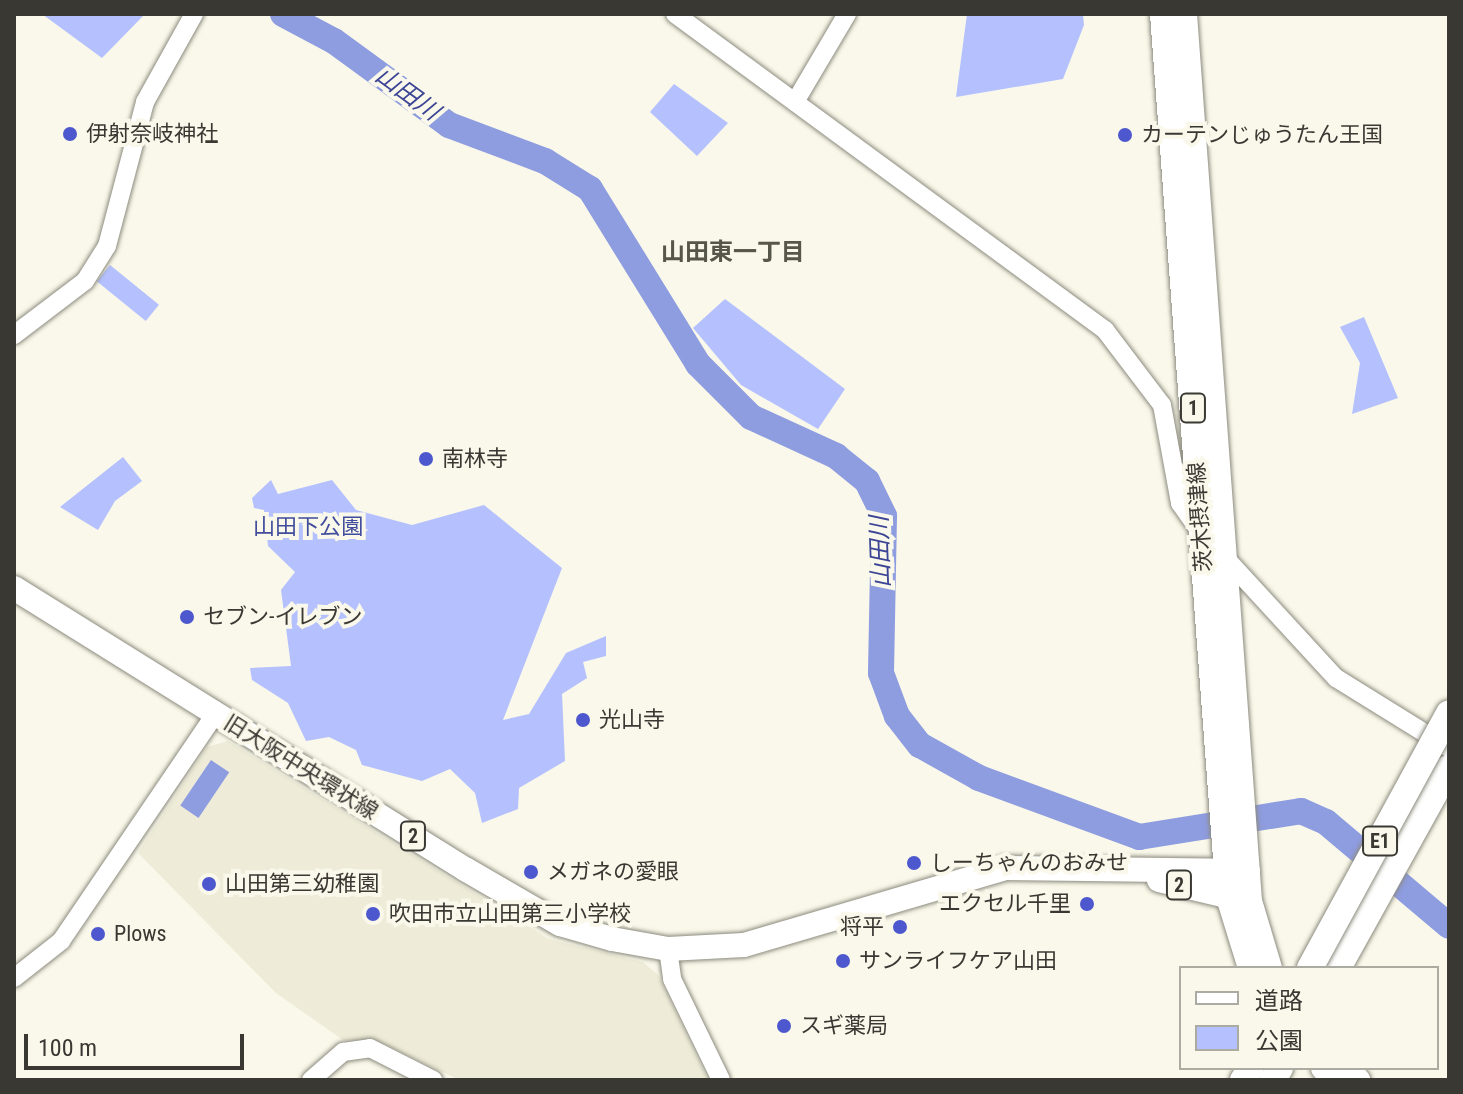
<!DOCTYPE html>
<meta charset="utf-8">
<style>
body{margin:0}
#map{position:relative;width:1463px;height:1094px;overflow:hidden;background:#f9f8ea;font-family:"Roboto Condensed","Noto Sans JP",sans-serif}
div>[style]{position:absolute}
.built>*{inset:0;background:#eeecd8}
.green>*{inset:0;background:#b4c1fe;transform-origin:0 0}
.water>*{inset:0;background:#8e9ce0;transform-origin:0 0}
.river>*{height:26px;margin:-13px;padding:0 13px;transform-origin:13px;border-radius:13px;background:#8e9ce0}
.roads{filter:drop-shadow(0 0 2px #8c8b7f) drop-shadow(0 0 2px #8c8b7f)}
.minor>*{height:18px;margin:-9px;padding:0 9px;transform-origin:9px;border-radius:9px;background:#fff}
.major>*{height:24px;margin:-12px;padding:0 12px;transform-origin:12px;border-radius:12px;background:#fff}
.highway>*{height:26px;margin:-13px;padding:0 13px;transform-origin:13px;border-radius:13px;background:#fff}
.bridges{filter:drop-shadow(0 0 2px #8c8b7f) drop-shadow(0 0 2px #8c8b7f)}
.highway-bridge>*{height:26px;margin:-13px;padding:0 13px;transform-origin:13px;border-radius:13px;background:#fff}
.dots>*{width:22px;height:22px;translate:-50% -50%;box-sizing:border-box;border:4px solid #f9f8ea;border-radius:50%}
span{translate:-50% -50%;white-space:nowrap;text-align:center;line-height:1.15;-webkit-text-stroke:8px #f9f8ea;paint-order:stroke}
.shield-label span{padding:2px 6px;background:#f9f8ea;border:2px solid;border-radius:6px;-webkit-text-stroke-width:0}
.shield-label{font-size:20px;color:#393833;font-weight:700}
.poi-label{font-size:22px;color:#393833}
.left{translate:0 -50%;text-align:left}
.right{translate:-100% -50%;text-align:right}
.street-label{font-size:22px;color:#393833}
.park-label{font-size:22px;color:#414c9c}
.water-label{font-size:24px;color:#3c4595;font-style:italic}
.neighbourhood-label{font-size:24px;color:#57564b;font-weight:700}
.frame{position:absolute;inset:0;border:16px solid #393833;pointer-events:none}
.legend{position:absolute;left:1179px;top:966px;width:260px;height:104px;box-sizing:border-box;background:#f9f8ea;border:2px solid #acaba1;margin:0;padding:10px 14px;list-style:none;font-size:24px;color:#393833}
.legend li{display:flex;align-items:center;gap:16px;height:40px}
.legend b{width:40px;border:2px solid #acaba1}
.scale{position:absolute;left:24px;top:1034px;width:220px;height:36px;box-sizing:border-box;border:4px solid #393833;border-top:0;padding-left:10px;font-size:24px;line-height:28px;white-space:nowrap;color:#393833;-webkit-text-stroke:6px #f9f8ea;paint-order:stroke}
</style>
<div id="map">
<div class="built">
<div style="clip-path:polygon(228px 741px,549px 939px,643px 962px,658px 975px,708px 1080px,459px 1080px,383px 1043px,343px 1040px,276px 993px,138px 853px,207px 747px)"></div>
</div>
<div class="green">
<div style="clip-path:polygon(42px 14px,145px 14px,102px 58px)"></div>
<div style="clip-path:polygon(967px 14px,1083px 14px,1084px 25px,1063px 79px,956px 97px)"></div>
<div style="clip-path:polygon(674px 84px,728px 123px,697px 156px,650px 112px)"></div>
<div style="left:110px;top:265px;width:63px;height:21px;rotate:39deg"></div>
<div style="clip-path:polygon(725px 299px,845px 389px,818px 429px,741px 385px,693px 328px)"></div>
<div style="clip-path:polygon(1364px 317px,1398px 398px,1352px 414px,1360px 363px,1340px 327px)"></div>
<div style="clip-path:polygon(123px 457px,142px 481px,115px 501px,98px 530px,60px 507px)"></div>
<div style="clip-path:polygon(271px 480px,278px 494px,332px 480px,356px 510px,412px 525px,484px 505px,562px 568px,503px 720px,529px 714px,566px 653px,606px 636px,606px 656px,583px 662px,587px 678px,562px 694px,565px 761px,519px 788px,518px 809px,482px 823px,475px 793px,450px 769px,422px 781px,362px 765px,356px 750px,329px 737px,306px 741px,288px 703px,252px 680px,250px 668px,291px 666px,281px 590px,295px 572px,268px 546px,264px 510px,254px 508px,252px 498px)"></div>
</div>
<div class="water">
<div style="left:211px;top:760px;width:22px;height:55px;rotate:34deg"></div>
</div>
<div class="river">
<div style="left:283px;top:14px;width:58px;rotate:27.9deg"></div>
<div style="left:334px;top:41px;width:142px;rotate:36.1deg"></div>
<div style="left:449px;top:125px;width:103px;rotate:20.6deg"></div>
<div style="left:545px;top:161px;width:53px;rotate:31.9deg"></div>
<div style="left:590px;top:189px;width:206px;rotate:58.3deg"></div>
<div style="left:698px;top:364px;width:75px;rotate:45deg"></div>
<div style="left:751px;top:417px;width:94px;rotate:24.6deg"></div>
<div style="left:836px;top:456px;width:40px;rotate:39deg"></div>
<div style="left:867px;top:481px;width:39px;rotate:64deg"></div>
<div style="left:884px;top:516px;width:157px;rotate:91.1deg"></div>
<div style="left:881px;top:673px;width:46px;rotate:69.6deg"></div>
<div style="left:897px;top:716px;width:37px;rotate:52deg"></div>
<div style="left:920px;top:745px;width:68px;rotate:29.2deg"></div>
<div style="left:979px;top:778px;width:171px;rotate:20.2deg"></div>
<div style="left:1139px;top:837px;width:164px;rotate:-9.1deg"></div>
<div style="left:1301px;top:811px;width:27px;rotate:24deg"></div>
<div style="left:1326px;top:822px;width:161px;rotate:40.2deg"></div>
</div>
<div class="roads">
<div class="minor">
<div style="left:675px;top:14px;width:534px;rotate:36.31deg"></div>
<div style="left:1105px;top:330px;width:94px;rotate:52.8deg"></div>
<div style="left:1162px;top:405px;width:100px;rotate:79.6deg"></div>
<div style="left:1180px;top:503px;width:38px;rotate:55deg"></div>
<div style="left:795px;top:102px;width:102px;rotate:-59.4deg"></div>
<div style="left:14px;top:335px;width:89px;rotate:-37.3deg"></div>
<div style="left:85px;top:281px;width:41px;rotate:-57.8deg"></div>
<div style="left:107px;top:246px;width:149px;rotate:-75.2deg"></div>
<div style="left:145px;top:102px;width:101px;rotate:-60.9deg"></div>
<div style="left:1220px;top:552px;width:171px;rotate:47.4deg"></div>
<div style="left:1336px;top:678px;width:133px;rotate:31.8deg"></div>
<div style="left:668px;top:949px;width:30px;rotate:82deg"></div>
<div style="left:672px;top:979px;width:112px;rotate:64.1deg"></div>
<div style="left:14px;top:978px;width:60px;rotate:-38.2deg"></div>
<div style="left:61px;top:941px;width:274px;rotate:-55.8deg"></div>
<div style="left:311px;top:1080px;width:43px;rotate:-41.2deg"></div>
<div style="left:343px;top:1052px;width:27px;rotate:-8deg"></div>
<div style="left:370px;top:1048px;width:71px;rotate:26.9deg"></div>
</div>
<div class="major">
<div style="left:1162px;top:14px;width:885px;rotate:85.73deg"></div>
<div style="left:1228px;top:897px;width:74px;rotate:72.8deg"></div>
<div style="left:1185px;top:14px;width:889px;rotate:85.81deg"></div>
<div style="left:1250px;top:901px;width:70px;rotate:73.4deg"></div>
<div style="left:14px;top:588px;width:531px;rotate:31.93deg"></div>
<div style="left:465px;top:869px;width:110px;rotate:30.1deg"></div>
<div style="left:560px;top:924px;width:54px;rotate:16.1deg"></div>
<div style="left:612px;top:939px;width:57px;rotate:10.1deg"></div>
<div style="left:668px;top:949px;width:76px;rotate:-3deg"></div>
<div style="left:744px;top:945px;width:272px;rotate:-16.4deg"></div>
<div style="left:1005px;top:868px;width:243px;rotate:0.7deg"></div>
<div style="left:1159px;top:880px;width:86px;rotate:13.4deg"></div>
<div style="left:1323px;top:1068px;width:16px;rotate:50deg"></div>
<div style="left:1348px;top:1068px;width:16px;rotate:50deg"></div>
</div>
<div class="highway">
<div style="left:1338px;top:968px;width:229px;rotate:-61deg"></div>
<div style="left:1243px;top:1080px;width:14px;rotate:-56deg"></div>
<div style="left:1273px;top:1080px;width:14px;rotate:-60deg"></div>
</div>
</div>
<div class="bridges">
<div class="highway-bridge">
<div style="left:1310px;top:968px;width:290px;rotate:-61.4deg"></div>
</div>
</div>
<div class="dots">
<div style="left:70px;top:134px;background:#4e58ce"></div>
<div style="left:1125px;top:135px;background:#4e58ce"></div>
<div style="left:426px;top:459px;background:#4e58ce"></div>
<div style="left:187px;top:617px;background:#4e58ce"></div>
<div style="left:583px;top:720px;background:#4e58ce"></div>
<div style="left:914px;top:863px;background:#4e58ce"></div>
<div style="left:531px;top:872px;background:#4e58ce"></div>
<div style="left:209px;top:884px;background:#4e58ce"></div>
<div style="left:1087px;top:904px;background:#4e58ce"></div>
<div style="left:373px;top:914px;background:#4e58ce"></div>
<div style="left:900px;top:927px;background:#4e58ce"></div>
<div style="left:98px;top:934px;background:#4e58ce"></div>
<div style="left:843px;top:961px;background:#4e58ce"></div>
<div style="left:784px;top:1026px;background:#4e58ce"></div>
</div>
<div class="shield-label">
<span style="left:1193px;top:408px">1</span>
<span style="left:413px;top:836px">2</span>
<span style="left:1380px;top:841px">E1</span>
<span style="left:1179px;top:885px">2</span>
</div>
<div class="poi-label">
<span class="left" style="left:86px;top:134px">伊射奈岐神社</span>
<span class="left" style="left:1141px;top:135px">カーテンじゅうたん王国</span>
<span class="left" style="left:442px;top:459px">南林寺</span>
<span class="left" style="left:203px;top:617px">セブン-イレブン</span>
<span class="left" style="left:599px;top:720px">光山寺</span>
<span class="left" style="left:930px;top:863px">しーちゃんのおみせ</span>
<span class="left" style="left:547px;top:872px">メガネの愛眼</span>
<span class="left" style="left:225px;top:884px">山田第三幼稚園</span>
<span class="right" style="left:1071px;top:904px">エクセル千里</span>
<span class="left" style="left:389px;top:914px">吹田市立山田第三小学校</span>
<span class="right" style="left:884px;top:927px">将平</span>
<span class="left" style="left:114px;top:934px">Plows</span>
<span class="left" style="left:859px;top:961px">サンライフケア山田</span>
<span class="left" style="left:800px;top:1026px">スギ薬局</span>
</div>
<div class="street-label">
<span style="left:1200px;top:517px;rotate:-94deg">茨木摂津線</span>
<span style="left:301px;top:767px;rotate:32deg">旧大阪中央環状線</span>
</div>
<div class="park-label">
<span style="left:308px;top:527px">山田下公園</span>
</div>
<div class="water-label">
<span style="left:407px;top:94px;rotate:36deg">山田川</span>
<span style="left:881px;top:552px;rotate:-92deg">山田川</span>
</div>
<div class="neighbourhood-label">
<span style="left:733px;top:253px">山田東一丁目</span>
</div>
<div class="frame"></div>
<ul class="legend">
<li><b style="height:10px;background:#fff"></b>道路</li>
<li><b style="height:22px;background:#b4c1fe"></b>公園</li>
</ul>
<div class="scale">100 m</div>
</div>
